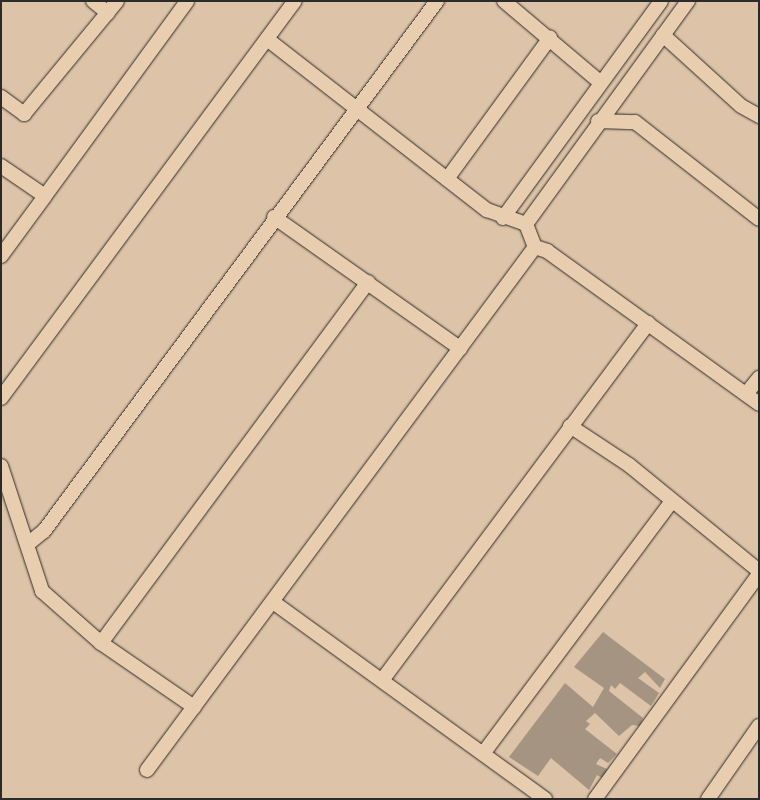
<!DOCTYPE html>
<style>
body{margin:0}
#map{position:relative;width:760px;height:800px;overflow:hidden;background:#ddc3a7;font-family:Dekko,sans-serif}
div>[style]{position:absolute}
.building>*{inset:0;background:#a59481}
.roads{filter:drop-shadow(0 0 1px #2b2b2b) drop-shadow(0 0 1px #2b2b2b)}
.street>*{height:14px;margin:-7px;padding:0 7px;transform-origin:7px;border-radius:7px;background:#e8cdaf}
span{translate:-50% -50%;white-space:nowrap;text-align:center;line-height:1.15;-webkit-text-stroke:4px #e8cdaf;paint-order:stroke}
.frame{position:absolute;inset:0;border:2px solid #2b2b2b;pointer-events:none}
</style>
<div id="map">
<div class="building">
<div style="clip-path:polygon(603px 632px,665px 679px,660px 688px,645px 672px,638px 678px,659px 693px,651px 706px,620px 683px,615px 689px,611px 685px,609px 691px,643px 718px,640px 726px,632px 725px,619px 736px,595px 713px,586px 721px,590px 724px,585px 729px,617px 754px,608px 763px,600px 758px,596px 764px,609px 770px,604px 779px,597px 775px,589px 790px,551px 758px,538px 776px,509px 757px,565px 683px,593px 707px,604px 688px,574px 667px)"></div>
</div>
<div class="roads">
<div class="street">
<div style="left:93px;top:1px;width:19px;rotate:39deg"></div>
<div style="left:504px;top:1px;width:126px;rotate:40.2deg"></div>
<div style="left:688px;top:1px;width:276px;rotate:126deg"></div>
<div style="left:526px;top:224px;width:25px;rotate:69deg"></div>
<div style="left:535px;top:247px;width:13px;rotate:18deg"></div>
<div style="left:547px;top:251px;width:261px;rotate:35.8deg"></div>
<div style="left:663px;top:35px;width:105px;rotate:42.3deg"></div>
<div style="left:741px;top:106px;width:21px;rotate:29deg"></div>
<div style="left:267px;top:39px;width:279px;rotate:37.9deg"></div>
<div style="left:487px;top:210px;width:41px;rotate:19.7deg"></div>
<div style="left:1px;top:97px;width:29px;rotate:36deg"></div>
<div style="left:24px;top:114px;width:146px;rotate:-50.5deg"></div>
<div style="left:598px;top:121px;width:37px;rotate:2deg"></div>
<div style="left:635px;top:122px;width:157px;rotate:38deg"></div>
<div style="left:1px;top:166px;width:53px;rotate:34.3deg"></div>
<div style="left:45px;top:196px;width:241px;rotate:-53.9deg"></div>
<div style="left:447px;top:179px;width:175px;rotate:-53.9deg"></div>
<div style="left:274px;top:217px;width:228px;rotate:35.2deg"></div>
<div style="left:503px;top:218px;width:268px;rotate:-53.9deg"></div>
<div style="left:1px;top:256px;width:74px;rotate:-53.7deg"></div>
<div style="left:746px;top:394px;width:21px;rotate:-51deg"></div>
<div style="left:1px;top:398px;width:494px;rotate:-53.5deg"></div>
<div style="left:570px;top:426px;width:71px;rotate:33.5deg"></div>
<div style="left:629px;top:465px;width:168px;rotate:39.2deg"></div>
<div style="left:1px;top:466px;width:132px;rotate:71.8deg"></div>
<div style="left:42px;top:591px;width:79px;rotate:41.4deg"></div>
<div style="left:101px;top:643px;width:113px;rotate:34.5deg"></div>
<div style="left:29px;top:543px;width:19px;rotate:-39deg"></div>
<div style="left:44px;top:531px;width:660px;rotate:-53.44deg"></div>
<div style="left:273px;top:602px;width:336px;rotate:35.9deg"></div>
<div style="left:101px;top:643px;width:449px;rotate:-53.5deg"></div>
<div style="left:383px;top:679px;width:444px;rotate:-53.3deg"></div>
<div style="left:485px;top:751px;width:312px;rotate:-53.2deg"></div>
<div style="left:147px;top:770px;width:651px;rotate:-53.43deg"></div>
<div style="left:595px;top:799px;width:278px;rotate:-53.9deg"></div>
<div style="left:708px;top:799px;width:89px;rotate:-55.1deg"></div>
</div>
</div>
<div class="frame"></div>
</div>
